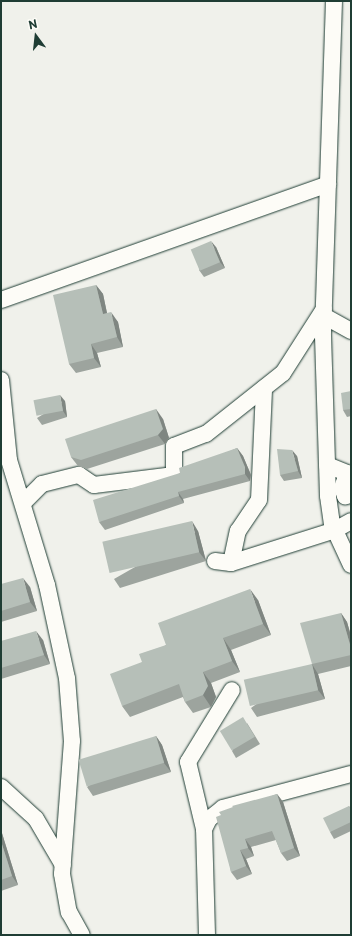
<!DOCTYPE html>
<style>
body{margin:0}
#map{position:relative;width:352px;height:936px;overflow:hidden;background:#f0f1eb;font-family:"Playpen Sans",sans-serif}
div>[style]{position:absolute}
.roads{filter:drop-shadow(0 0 1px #1f3d34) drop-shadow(0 0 1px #1f3d34)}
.minor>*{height:16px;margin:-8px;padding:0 8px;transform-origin:8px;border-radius:8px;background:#fdfcf7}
.wall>*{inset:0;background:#9da49e}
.shaded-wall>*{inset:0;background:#7f8681}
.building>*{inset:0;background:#b6bfb8;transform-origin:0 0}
span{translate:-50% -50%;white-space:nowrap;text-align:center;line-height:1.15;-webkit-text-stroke:3.5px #fdfcf7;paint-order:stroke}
.frame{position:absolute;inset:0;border:2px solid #1f3d34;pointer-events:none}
.north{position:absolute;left:16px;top:16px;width:40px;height:40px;-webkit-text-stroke:3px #fdfcf7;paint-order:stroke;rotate:345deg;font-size:11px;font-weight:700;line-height:16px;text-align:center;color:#1f3d34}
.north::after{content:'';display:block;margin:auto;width:14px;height:18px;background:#1f3d34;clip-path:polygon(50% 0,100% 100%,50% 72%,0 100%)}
</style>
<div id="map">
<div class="roads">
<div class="minor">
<div style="left:334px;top:1px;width:335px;rotate:91.9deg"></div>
<div style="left:323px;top:336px;width:160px;rotate:88.2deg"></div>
<div style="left:328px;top:496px;width:28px;rotate:82deg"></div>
<div style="left:332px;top:524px;width:45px;rotate:65.1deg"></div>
<div style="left:1px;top:300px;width:347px;rotate:-19.5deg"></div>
<div style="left:324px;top:316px;width:31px;rotate:29deg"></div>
<div style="left:1px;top:380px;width:80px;rotate:84.3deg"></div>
<div style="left:9px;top:460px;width:131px;rotate:73.1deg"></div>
<div style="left:47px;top:585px;width:95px;rotate:77.9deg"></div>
<div style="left:67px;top:678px;width:63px;rotate:85.5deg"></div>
<div style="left:72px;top:741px;width:133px;rotate:94.3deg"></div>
<div style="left:62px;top:874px;width:39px;rotate:80deg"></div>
<div style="left:69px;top:912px;width:26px;rotate:61deg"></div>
<div style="left:327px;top:465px;width:22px;rotate:22deg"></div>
<div style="left:347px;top:473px;width:16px;rotate:108deg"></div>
<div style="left:342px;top:488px;width:9px;rotate:69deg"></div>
<div style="left:345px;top:496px;width:6px;rotate:-9deg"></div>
<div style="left:23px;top:503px;width:27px;rotate:-45deg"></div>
<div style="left:42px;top:484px;width:38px;rotate:-14deg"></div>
<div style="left:79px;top:475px;width:18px;rotate:34deg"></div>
<div style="left:94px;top:485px;width:81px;rotate:-7.1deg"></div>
<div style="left:174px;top:475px;width:29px;rotate:-90deg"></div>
<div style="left:174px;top:446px;width:34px;rotate:-21deg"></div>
<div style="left:206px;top:434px;width:98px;rotate:-38.4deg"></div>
<div style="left:283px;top:373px;width:76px;rotate:-57.4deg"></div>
<div style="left:215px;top:561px;width:16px;rotate:7deg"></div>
<div style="left:231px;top:563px;width:33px;rotate:-78deg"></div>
<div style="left:238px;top:531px;width:37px;rotate:-56deg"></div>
<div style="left:259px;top:500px;width:112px;rotate:-87.4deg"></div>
<div style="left:231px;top:563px;width:109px;rotate:-17.6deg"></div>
<div style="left:335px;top:530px;width:18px;rotate:-29deg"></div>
<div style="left:1px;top:787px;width:47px;rotate:42.4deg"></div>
<div style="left:36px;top:819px;width:53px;rotate:59.6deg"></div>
<div style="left:204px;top:829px;width:69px;rotate:-103.4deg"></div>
<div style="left:188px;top:762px;width:84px;rotate:-58.6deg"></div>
<div style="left:207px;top:935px;width:106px;rotate:-91.6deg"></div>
<div style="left:204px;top:829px;width:11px;rotate:-63deg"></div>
<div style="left:209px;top:819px;width:18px;rotate:-38deg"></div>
<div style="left:223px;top:808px;width:132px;rotate:-14.9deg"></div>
</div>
</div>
<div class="wall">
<div style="clip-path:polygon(216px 247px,225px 268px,204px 277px,199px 270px)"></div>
<div style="clip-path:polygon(96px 285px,103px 294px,107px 313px,118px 322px,123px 347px,97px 353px,101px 367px,76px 373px,69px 364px)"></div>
<div style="clip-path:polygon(351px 391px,351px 416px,347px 417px,343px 410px)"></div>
<div style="clip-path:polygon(65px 401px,67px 417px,42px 425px,37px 418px)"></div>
<div style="clip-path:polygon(163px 419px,169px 438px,165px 444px,87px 469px,78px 466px,71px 457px)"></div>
<div style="clip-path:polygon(237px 448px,243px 456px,251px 475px,250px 481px,183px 499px,184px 503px,105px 530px,99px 522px,180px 473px)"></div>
<div style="clip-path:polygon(297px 456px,302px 478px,284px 481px,280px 475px)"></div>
<div style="clip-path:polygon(198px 531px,206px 561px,120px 588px,114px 579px)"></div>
<div style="clip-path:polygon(1px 584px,30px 587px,37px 611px,1px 622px)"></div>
<div style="clip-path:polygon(258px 600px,271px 635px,231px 650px,240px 672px,211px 683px,216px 697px,211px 707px,193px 713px,185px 702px,183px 697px,130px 717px,122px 706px,142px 662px,166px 645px)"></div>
<div style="clip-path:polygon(341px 613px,347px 622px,351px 636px,351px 666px,318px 674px,325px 699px,257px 717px,251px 708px,312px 664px)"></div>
<div style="clip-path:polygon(43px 640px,50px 664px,1px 679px,1px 641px)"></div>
<div style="clip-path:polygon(247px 723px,260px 744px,236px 758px,232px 751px)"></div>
<div style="clip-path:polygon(156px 736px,162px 745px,171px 772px,93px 796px,87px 787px)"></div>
<div style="clip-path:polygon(277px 794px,283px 802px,300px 856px,287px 861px,281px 853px,276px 840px,251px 847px,254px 856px,246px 859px,252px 874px,237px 880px,231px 872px,221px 815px)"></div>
<div style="clip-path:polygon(349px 806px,351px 809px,351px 831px,334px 839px,330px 832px)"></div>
<div style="clip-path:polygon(1px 830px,18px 885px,1px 891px)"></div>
</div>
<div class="shaded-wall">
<div style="clip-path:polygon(211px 241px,216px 247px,225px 268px,220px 262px)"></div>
<div style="clip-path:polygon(96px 285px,103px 294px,109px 323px,103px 314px)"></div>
<div style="clip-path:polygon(111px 312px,118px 322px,123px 347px,117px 337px)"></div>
<div style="clip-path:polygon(91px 344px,97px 353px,101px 367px,94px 358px)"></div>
<div style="clip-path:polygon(60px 395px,65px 401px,67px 417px,63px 411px)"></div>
<div style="clip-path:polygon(156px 409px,163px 419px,169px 438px,165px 444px,158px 435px)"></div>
<div style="clip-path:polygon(237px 448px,243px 456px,251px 475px,250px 481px,245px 474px)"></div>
<div style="clip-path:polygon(292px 450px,297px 456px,302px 478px,298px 471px)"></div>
<div style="clip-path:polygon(178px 492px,183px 499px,184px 503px,179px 496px)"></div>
<div style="clip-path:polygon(192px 521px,198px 531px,206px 561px,199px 552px)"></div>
<div style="clip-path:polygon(23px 578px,30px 587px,37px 611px,30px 602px)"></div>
<div style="clip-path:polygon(250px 589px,258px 600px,271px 635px,263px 624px)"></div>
<div style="clip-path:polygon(341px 613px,347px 622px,351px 636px,351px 648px)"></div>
<div style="clip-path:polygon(36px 631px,43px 640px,50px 664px,44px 655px)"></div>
<div style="clip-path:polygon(223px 638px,231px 650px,240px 672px,232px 661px)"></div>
<div style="clip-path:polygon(312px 664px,318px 674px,325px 699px,318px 690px)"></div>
<div style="clip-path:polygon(203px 672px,211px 683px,216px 697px,211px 707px,203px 695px)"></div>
<div style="clip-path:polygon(156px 736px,162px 745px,171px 772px,164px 763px)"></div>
<div style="clip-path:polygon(277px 794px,283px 802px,300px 856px,294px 848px)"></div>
<div style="clip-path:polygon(1px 830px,18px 885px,12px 876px,1px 841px)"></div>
<div style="clip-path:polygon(245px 839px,251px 847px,254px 856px,248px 848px)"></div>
<div style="clip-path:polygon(240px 850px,246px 859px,252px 874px,246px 866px)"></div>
</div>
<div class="building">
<div style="left:211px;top:241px;width:23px;height:22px;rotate:67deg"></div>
<div style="clip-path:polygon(96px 285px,103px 314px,111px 312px,117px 337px,91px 344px,94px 358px,69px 364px,53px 295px)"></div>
<div style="clip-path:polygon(351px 391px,351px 409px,343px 410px,341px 393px)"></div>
<div style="left:60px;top:395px;width:16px;height:27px;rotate:79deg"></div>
<div style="clip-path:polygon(156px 409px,163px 429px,158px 435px,81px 460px,71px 457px,65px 439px)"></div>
<div style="clip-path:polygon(237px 448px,245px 467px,245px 474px,178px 492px,179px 496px,99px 522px,93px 500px,180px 473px,179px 468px)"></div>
<div style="clip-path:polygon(277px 449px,292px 450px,298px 471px,280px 475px)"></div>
<div style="left:192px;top:521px;width:32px;height:92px;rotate:77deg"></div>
<div style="clip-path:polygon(23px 578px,30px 602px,1px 611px,1px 584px)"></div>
<div style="clip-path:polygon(250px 589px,263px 624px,223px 638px,232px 661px,203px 672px,208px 686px,203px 695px,185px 702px,179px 684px,122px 706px,110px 674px,142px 662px,139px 654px,166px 645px,158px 623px)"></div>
<div style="clip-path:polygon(341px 613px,351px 648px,351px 655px,312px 664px,300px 623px)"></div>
<div style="clip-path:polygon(36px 631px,44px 655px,1px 668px,1px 641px)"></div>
<div style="left:312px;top:664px;width:27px;height:70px;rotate:77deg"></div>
<div style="left:243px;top:717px;width:23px;height:27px;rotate:59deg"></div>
<div style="left:156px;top:736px;width:28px;height:81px;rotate:73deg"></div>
<div style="clip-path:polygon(277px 794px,294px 848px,281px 853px,272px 831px,245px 839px,248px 848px,240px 850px,246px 866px,231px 872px,216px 817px,221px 815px,219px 812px,233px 807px,232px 806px)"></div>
<div style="clip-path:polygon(349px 806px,351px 810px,351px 822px,330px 832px,323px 818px)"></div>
<div style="clip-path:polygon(1px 841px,12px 876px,1px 880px)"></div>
</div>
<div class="frame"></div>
<div class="north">N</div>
</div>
